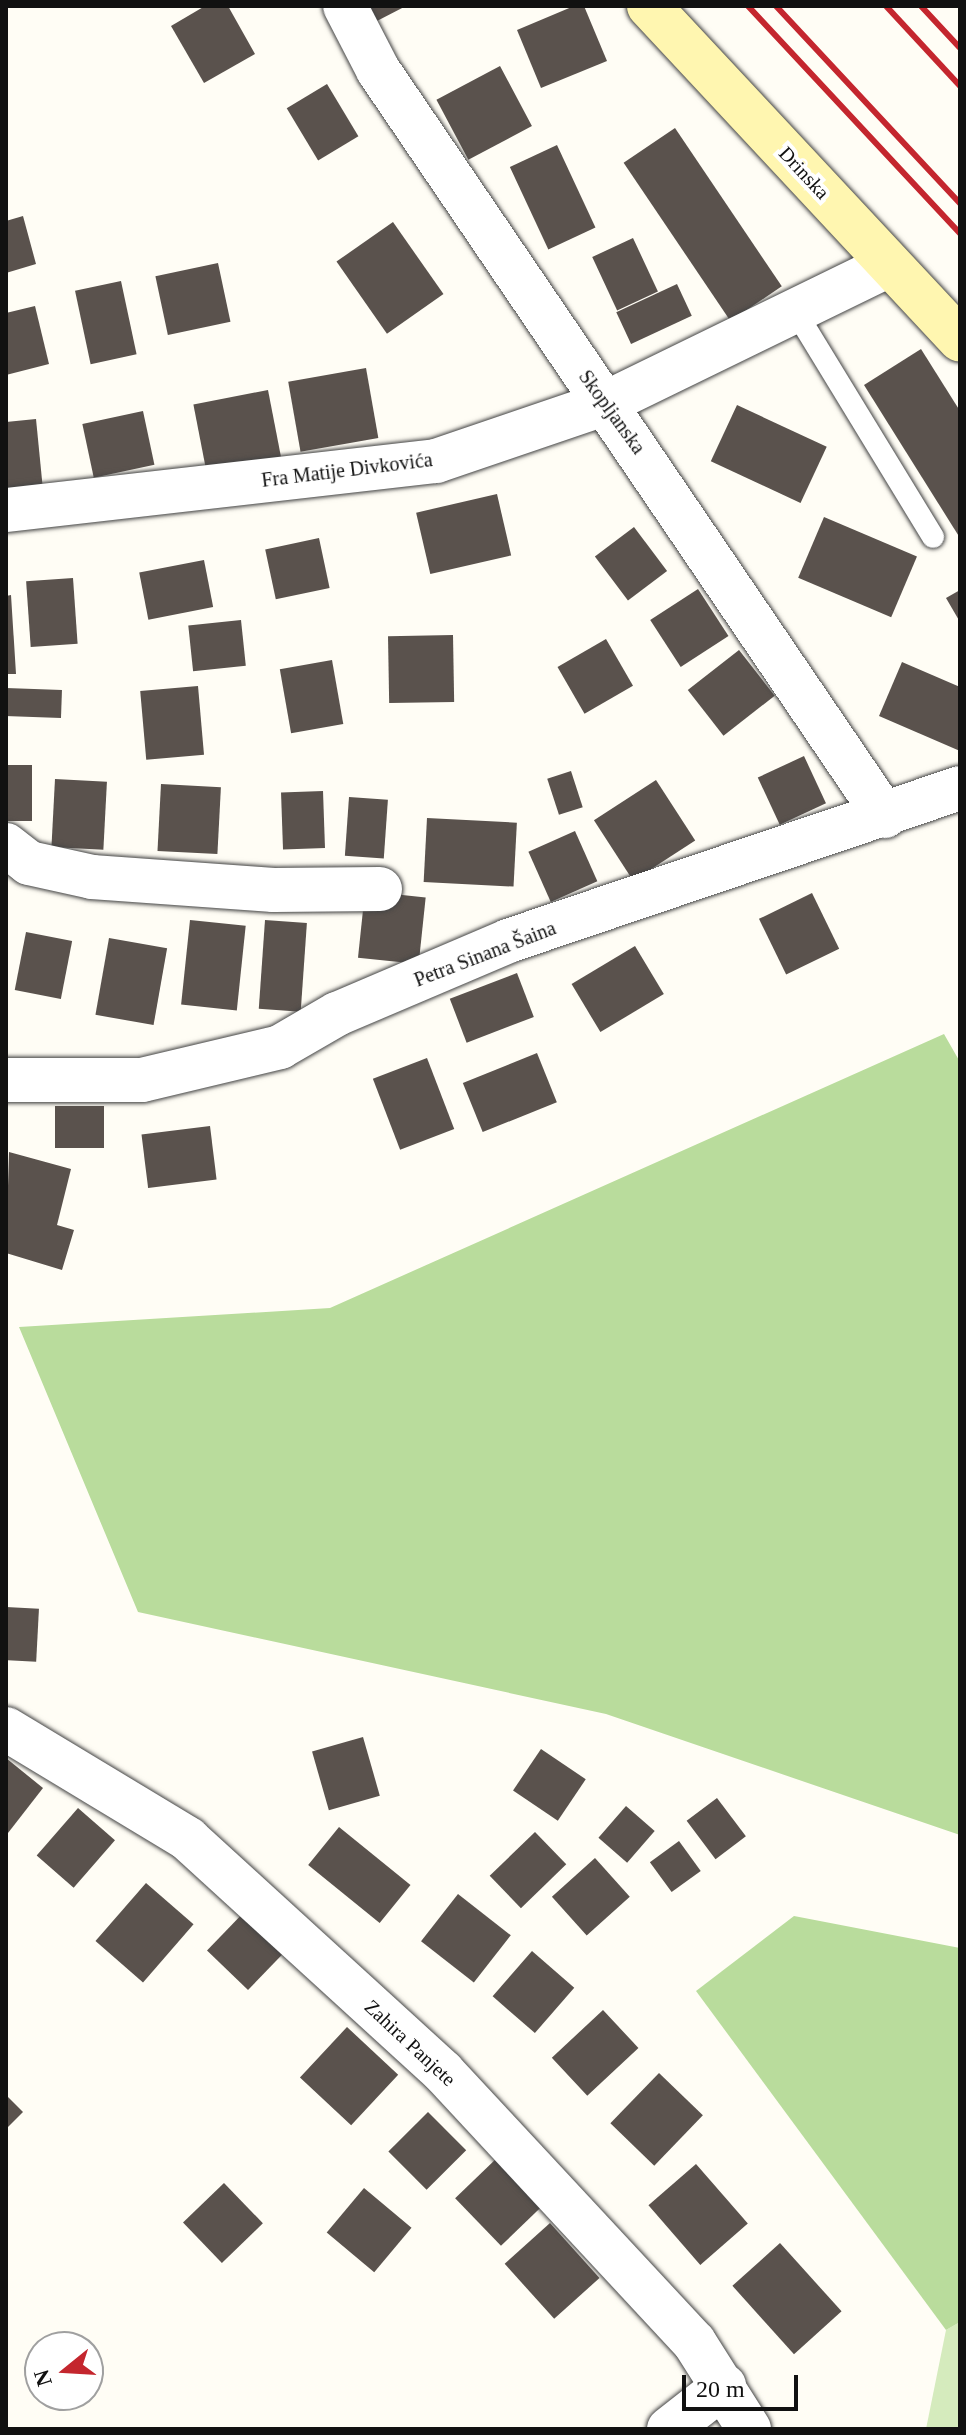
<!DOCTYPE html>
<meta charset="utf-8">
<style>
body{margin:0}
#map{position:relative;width:966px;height:2435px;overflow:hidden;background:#fffdf5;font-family:Georgia,serif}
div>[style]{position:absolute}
.green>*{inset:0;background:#d5ebbd}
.forest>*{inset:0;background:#b9dc9c}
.building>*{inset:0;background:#5a524d;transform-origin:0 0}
.roads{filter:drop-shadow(0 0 2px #444) drop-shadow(0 0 2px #444)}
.lane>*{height:22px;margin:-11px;padding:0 11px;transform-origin:11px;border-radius:11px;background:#fff}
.street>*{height:44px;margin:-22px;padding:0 22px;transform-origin:22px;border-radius:22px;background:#fff}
.secondary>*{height:44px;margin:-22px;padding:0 22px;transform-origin:22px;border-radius:22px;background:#fff6b0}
.rail>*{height:6px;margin:-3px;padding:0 3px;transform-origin:3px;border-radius:3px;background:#c4262e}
span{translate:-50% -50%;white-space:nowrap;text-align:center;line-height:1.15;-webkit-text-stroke:8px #fff;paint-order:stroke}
.street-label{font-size:20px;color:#111}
.frame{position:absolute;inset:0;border:8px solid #111;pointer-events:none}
.north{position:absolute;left:24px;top:2331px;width:80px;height:80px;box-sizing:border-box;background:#fff;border:2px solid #a0a0a0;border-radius:50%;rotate:252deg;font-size:22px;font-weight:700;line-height:32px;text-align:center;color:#111}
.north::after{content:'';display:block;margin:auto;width:28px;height:36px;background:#c4262e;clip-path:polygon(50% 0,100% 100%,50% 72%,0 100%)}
.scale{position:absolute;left:682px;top:2375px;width:116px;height:36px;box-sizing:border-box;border:4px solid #111;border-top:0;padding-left:10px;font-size:24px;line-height:28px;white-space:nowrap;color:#111;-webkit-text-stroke:6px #fff;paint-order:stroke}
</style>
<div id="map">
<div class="green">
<div style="clip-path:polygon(960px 2322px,960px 2429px,926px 2429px,946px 2330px)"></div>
</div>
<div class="forest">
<div style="clip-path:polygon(944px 1034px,960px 1062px,960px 1835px,606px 1714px,138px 1612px,19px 1327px,330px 1308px)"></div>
<div style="clip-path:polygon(794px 1916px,960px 1948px,960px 2322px,946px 2330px,696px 1991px)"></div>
</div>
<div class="building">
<div style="clip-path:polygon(205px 6px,228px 6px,255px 54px,204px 83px,171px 26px)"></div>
<div style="clip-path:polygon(367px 6px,406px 6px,375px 22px)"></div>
<div style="clip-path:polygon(574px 6px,584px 6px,607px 61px,541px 88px,517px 30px)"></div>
<div style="left:500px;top:66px;width:68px;height:72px;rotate:62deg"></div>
<div style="left:327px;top:84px;width:61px;height:47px;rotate:59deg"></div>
<div style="left:675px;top:128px;width:191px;height:62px;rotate:56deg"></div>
<div style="left:557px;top:145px;width:91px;height:52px;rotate:65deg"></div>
<div style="clip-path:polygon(23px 216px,36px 264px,6px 273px,6px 221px)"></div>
<div style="left:393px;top:222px;width:88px;height:69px;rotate:55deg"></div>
<div style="left:633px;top:238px;width:59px;height:45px;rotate:65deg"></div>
<div style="left:218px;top:263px;width:60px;height:64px;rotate:78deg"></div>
<div style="left:121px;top:281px;width:75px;height:47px;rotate:78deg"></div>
<div style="left:677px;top:284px;width:35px;height:67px;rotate:65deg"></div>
<div style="clip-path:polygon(35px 306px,49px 364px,6px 375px,6px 313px)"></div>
<div style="clip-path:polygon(921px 349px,960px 411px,960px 538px,864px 385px)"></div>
<div style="left:366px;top:368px;width:71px;height:79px;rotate:80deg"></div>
<div style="left:268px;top:390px;width:70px;height:76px;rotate:79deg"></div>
<div style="left:737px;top:405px;width:99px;height:62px;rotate:25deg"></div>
<div style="left:143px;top:411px;width:55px;height:62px;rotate:78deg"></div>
<div style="clip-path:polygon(36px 419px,43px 490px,6px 494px,6px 422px)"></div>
<div style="left:497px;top:494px;width:63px;height:83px;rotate:77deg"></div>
<div style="left:824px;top:517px;width:101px;height:66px;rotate:23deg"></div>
<div style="left:634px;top:527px;width:55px;height:49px;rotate:53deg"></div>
<div style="left:319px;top:538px;width:51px;height:55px;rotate:78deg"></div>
<div style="left:204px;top:560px;width:48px;height:66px;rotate:79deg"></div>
<div style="left:73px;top:578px;width:66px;height:47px;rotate:86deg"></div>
<div style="left:698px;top:589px;width:56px;height:57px;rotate:57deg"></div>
<div style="clip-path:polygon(960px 590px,960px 622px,946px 598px)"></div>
<div style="clip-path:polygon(11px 595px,16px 674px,6px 674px,6px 596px)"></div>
<div style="left:241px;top:620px;width:46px;height:53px;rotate:84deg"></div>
<div style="left:453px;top:635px;width:67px;height:65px;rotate:89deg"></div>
<div style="left:606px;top:639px;width:54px;height:56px;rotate:60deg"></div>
<div style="left:739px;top:650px;width:58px;height:65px;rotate:52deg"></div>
<div style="left:332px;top:660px;width:65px;height:53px;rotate:80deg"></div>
<div style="clip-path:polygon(902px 662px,960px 687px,960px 751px,879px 716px)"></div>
<div style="left:198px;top:686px;width:69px;height:58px;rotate:85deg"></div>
<div style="left:6px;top:688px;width:56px;height:28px;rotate:2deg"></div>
<div style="left:804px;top:756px;width:52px;height:51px;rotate:65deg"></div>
<div style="left:6px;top:765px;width:26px;height:56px"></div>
<div style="left:571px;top:771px;width:38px;height:25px;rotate:72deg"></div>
<div style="left:55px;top:779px;width:52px;height:68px;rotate:3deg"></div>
<div style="left:656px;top:780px;width:72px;height:74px;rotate:57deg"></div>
<div style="left:161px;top:784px;width:60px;height:67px;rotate:3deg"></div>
<div style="left:323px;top:791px;width:57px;height:42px;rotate:88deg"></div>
<div style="left:349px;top:797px;width:39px;height:59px;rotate:4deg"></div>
<div style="left:427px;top:818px;width:90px;height:64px;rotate:3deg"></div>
<div style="left:575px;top:831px;width:55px;height:51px;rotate:66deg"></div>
<div style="left:365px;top:891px;width:61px;height:67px;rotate:6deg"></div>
<div style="left:812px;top:893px;width:62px;height:59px;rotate:64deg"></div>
<div style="left:190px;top:920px;width:56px;height:85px;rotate:6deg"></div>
<div style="left:265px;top:920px;width:42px;height:89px;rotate:4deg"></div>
<div style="left:26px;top:932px;width:47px;height:59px;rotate:11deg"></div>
<div style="left:109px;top:938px;width:59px;height:78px;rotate:10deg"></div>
<div style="left:635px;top:946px;width:56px;height:74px;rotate:59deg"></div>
<div style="left:517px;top:973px;width:47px;height:72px;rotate:69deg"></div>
<div style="left:537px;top:1053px;width:53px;height:80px;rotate:68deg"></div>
<div style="left:427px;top:1058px;width:76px;height:58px;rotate:69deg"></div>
<div style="left:55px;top:1106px;width:49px;height:42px"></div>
<div style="left:210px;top:1126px;width:54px;height:69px;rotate:83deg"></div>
<div style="clip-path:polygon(9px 1152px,71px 1169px,57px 1225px,74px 1230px,62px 1270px,6px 1253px)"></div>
<div style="left:6px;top:1607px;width:33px;height:53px;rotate:3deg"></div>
<div style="left:363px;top:1737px;width:61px;height:53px;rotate:74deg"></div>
<div style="left:541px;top:1749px;width:54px;height:50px;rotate:34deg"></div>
<div style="clip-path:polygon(6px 1758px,43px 1788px,8px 1833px,6px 1832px)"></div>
<div style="left:717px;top:1798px;width:48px;height:38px;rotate:53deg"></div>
<div style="left:626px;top:1806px;width:38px;height:42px;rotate:41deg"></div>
<div style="left:78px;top:1808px;width:49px;height:63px;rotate:41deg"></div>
<div style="left:339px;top:1827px;width:92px;height:49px;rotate:39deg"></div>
<div style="left:535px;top:1832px;width:45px;height:63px;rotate:46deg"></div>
<div style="left:679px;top:1841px;width:37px;height:36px;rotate:54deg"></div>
<div style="left:595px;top:1858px;width:52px;height:58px;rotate:48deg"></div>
<div style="left:146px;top:1883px;width:63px;height:77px;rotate:41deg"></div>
<div style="left:458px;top:1894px;width:67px;height:60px;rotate:38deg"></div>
<div style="left:248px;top:1908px;width:57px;height:59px;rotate:44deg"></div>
<div style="left:532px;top:1951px;width:56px;height:60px;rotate:41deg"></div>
<div style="left:603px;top:2010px;width:52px;height:70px;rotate:47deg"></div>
<div style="left:347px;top:2027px;width:70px;height:69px;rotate:43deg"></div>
<div style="left:659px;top:2073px;width:61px;height:70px;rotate:44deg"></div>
<div style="clip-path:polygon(6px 2095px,23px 2112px,6px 2129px)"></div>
<div style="left:428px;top:2112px;width:54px;height:56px;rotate:45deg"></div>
<div style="left:499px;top:2156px;width:66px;height:61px;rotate:46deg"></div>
<div style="left:696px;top:2164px;width:79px;height:63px;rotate:49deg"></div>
<div style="left:224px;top:2183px;width:56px;height:57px;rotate:46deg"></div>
<div style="left:364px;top:2188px;width:62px;height:58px;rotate:40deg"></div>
<div style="left:550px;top:2223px;width:74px;height:61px;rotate:48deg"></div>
<div style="left:780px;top:2243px;width:92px;height:64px;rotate:48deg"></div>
</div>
<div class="roads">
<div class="lane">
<div style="left:797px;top:314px;width:261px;rotate:58.6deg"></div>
</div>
<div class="street">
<div style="left:345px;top:6px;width:72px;rotate:62.7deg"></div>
<div style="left:378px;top:70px;width:902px;rotate:55.8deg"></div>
<div style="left:6px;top:510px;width:433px;rotate:-6.5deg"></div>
<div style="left:436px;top:461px;width:180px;rotate:-18.8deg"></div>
<div style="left:606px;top:403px;width:315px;rotate:-26deg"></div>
<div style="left:6px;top:845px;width:29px;rotate:38deg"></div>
<div style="left:29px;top:863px;width:65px;rotate:12.5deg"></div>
<div style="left:92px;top:877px;width:182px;rotate:4.1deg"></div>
<div style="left:274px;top:890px;width:106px;rotate:-0.5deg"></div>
<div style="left:6px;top:1080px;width:136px"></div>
<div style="left:142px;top:1080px;width:142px;rotate:-13.4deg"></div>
<div style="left:280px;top:1047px;width:66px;rotate:-30.1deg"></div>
<div style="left:337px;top:1014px;width:186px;rotate:-23.1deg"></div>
<div style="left:508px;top:941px;width:477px;rotate:-18.7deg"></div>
<div style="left:6px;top:1729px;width:213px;rotate:31.1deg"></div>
<div style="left:188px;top:1839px;width:345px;rotate:42.4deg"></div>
<div style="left:443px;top:2072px;width:369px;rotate:47.1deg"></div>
<div style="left:694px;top:2342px;width:103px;rotate:57.7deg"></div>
<div style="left:669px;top:2429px;width:70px;rotate:-38deg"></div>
</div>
<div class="secondary">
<div style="left:649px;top:6px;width:456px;rotate:47deg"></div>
</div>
</div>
<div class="rail">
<div style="left:748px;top:6px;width:311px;rotate:47deg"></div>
<div style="left:776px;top:6px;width:270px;rotate:47deg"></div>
<div style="left:886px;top:6px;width:109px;rotate:47.2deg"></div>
<div style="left:921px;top:6px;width:57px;rotate:47.1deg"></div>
</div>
<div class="street-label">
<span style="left:804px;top:173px;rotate:47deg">Drinska</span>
<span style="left:612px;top:412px;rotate:54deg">Skopljanska</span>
<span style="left:347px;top:470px;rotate:-7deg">Fra Matije Divkovića</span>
<span style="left:485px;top:954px;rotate:-21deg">Petra Sinana Šaina</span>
<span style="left:410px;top:2043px;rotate:43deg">Zahira Panjete</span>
</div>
<div class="frame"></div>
<div class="north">N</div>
<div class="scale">20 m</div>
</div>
